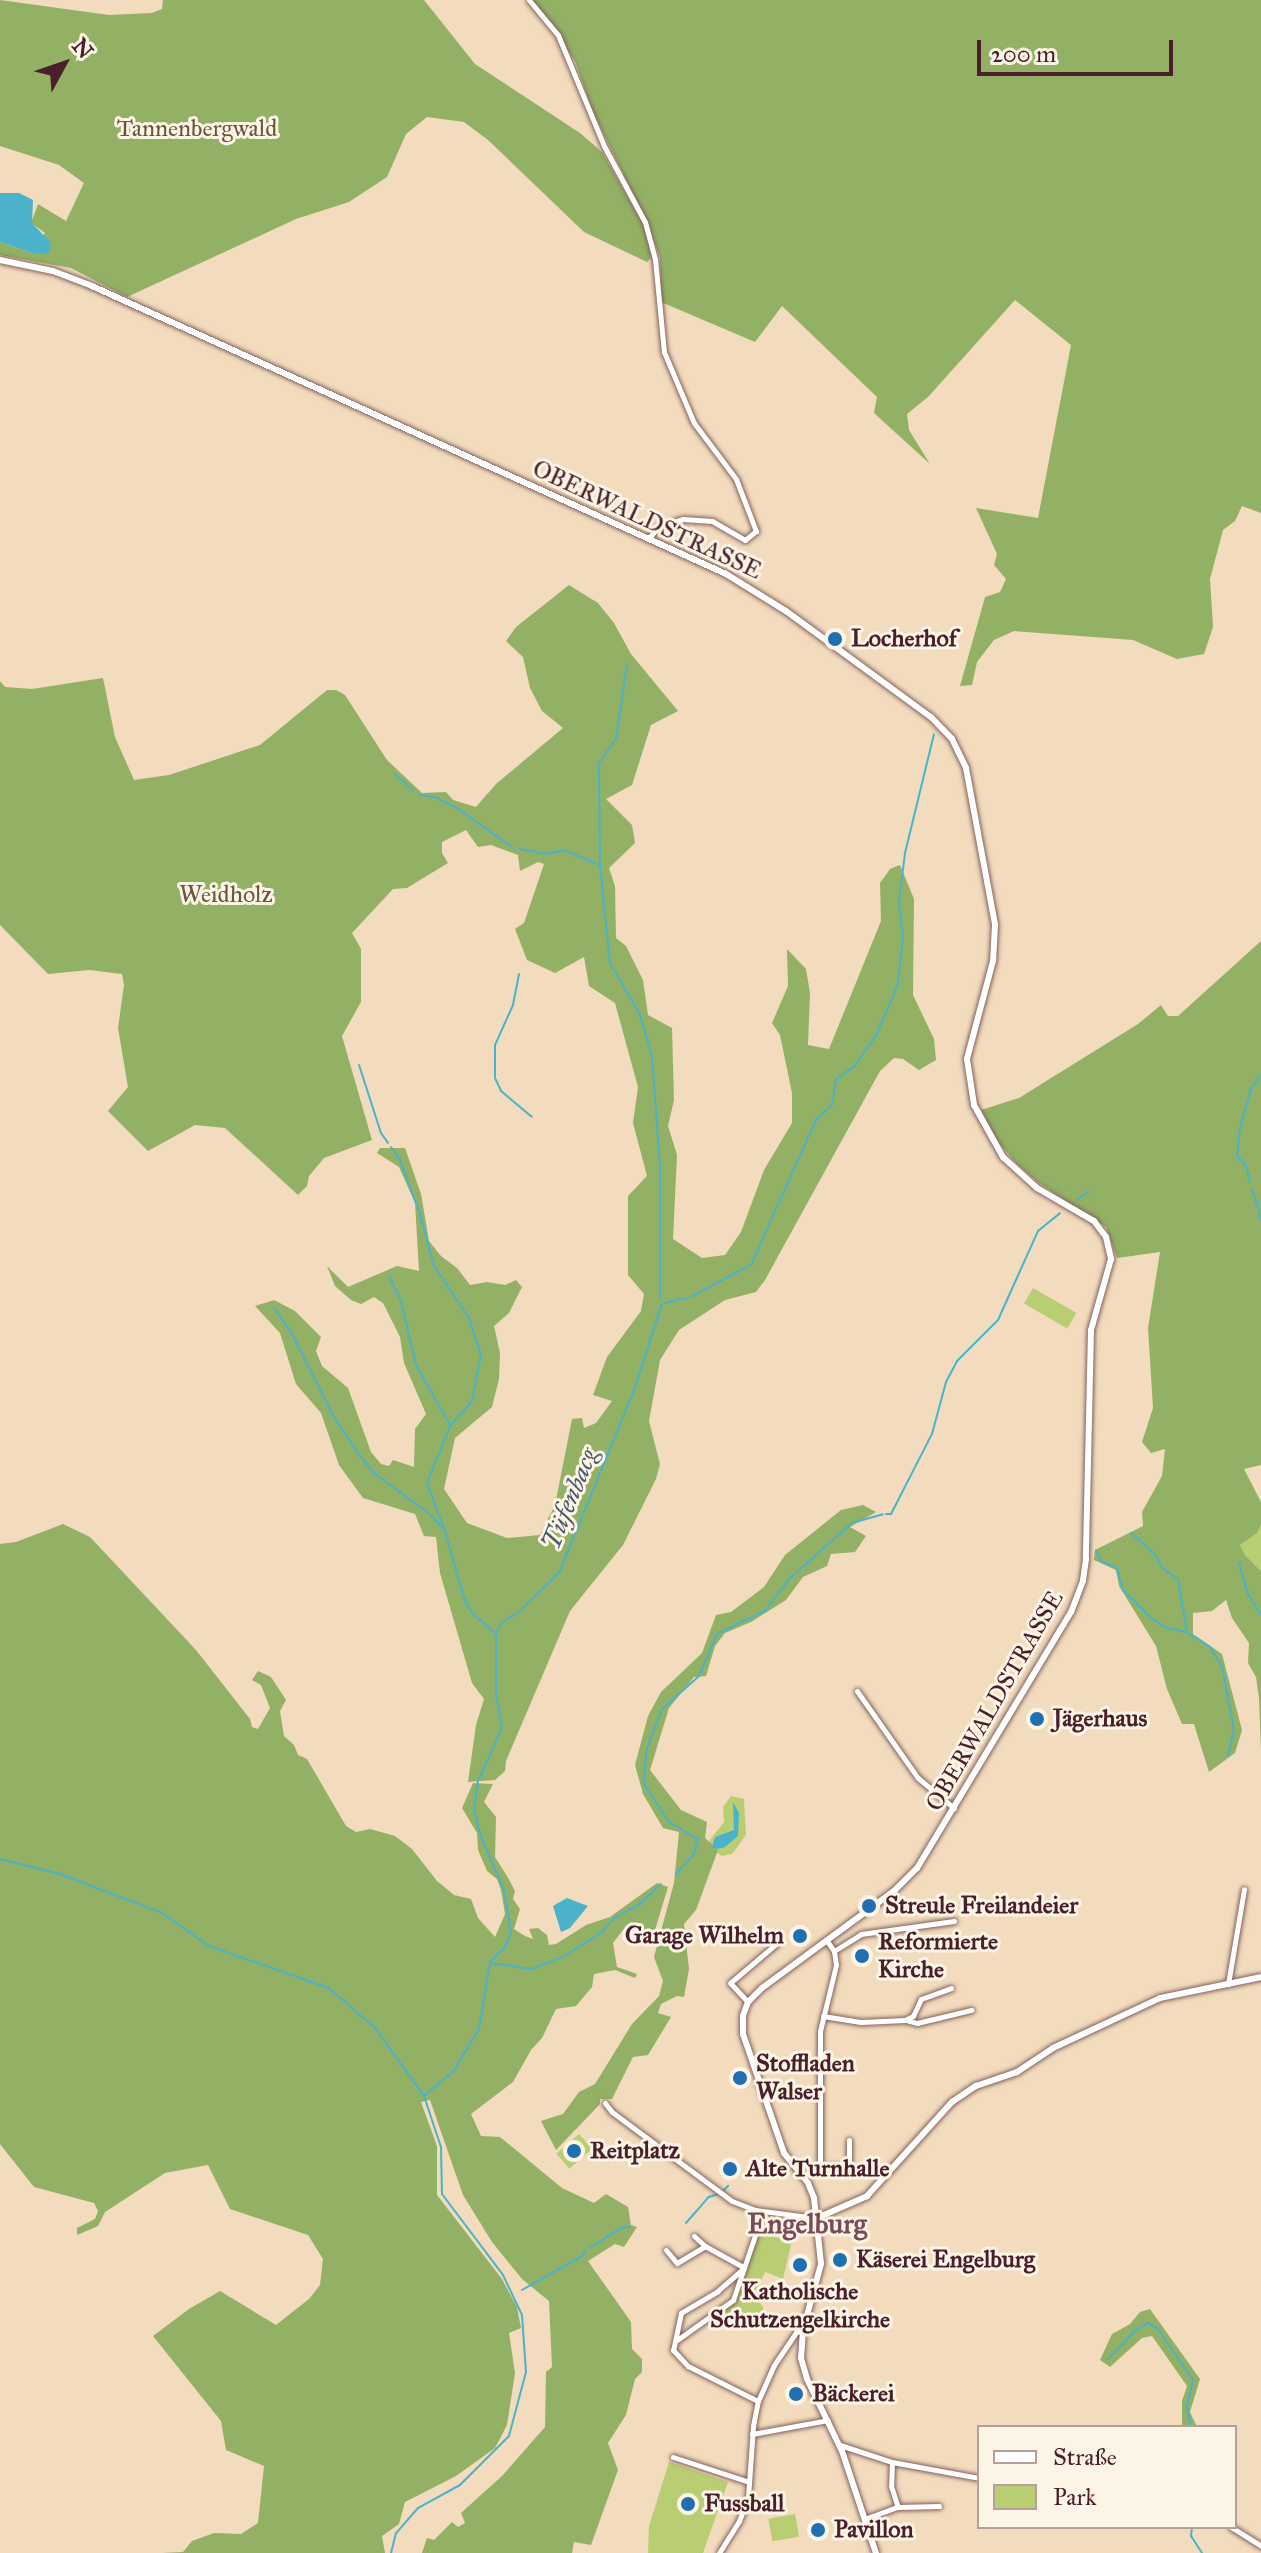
<!DOCTYPE html>
<meta charset="utf-8">
<style>
body{margin:0}
#map{position:relative;width:1261px;height:2553px;overflow:hidden;background:#f2dcbd;font-family:"IM FELL Great Primer",serif}
div>[style]{position:absolute}
.green>*{inset:0;background:#b9ce72;transform-origin:0 0}
.forest>*{inset:0;background:#92b164}
.water>*{inset:0;background:#4ab3c9}
.stream>*{height:2px;margin:-1px;padding:0 1px;transform-origin:1px;border-radius:1px;background:#4ab3c9}
.roads{filter:drop-shadow(0 0 2px #85615e) drop-shadow(0 0 2px #85615e)}
.minor>*{height:5px;margin:-2.5px;padding:0 2.5px;transform-origin:2.5px;border-radius:2.5px;background:#fff}
.tertiary>*{height:6px;margin:-3px;padding:0 3px;transform-origin:3px;border-radius:3px;background:#fff}
.dots>*{width:22px;height:22px;translate:-50% -50%;box-sizing:border-box;border:4px solid #fcf5e5;border-radius:50%}
span{translate:-50% -50%;white-space:nowrap;text-align:center;line-height:1.15;-webkit-text-stroke:6px #fcf5e5;paint-order:stroke}
.park-label{font-size:24px;color:#6b5440}
.street-label{font-size:24px;color:#4a1f2b}
.poi-label{font-size:24px;color:#4a1f2b;font-weight:700}
.left{translate:0 -50%;text-align:left}
.right{translate:-100% -50%;text-align:right}
.water-label{font-size:26px;color:#4a5a6a;font-style:italic}
.quarter-label{font-size:28px;color:#794b5a;font-weight:700}
.legend{position:absolute;left:977px;top:2425px;width:260px;height:104px;box-sizing:border-box;background:#fcf5e5;border:2px solid #b59f9b;margin:0;padding:10px 14px;list-style:none;font-size:24px;color:#4a1f2b}
.legend li{display:flex;align-items:center;gap:16px;height:40px}
.legend b{width:40px;border:2px solid #b59f9b}
.north{position:absolute;left:24px;top:24px;width:80px;height:80px;-webkit-text-stroke:6px #fcf5e5;paint-order:stroke;rotate:50deg;font-size:22px;font-weight:700;line-height:32px;text-align:center;color:#4a1f2b}
.north::after{content:'';display:block;margin:auto;width:28px;height:36px;background:#4a1f2b;clip-path:polygon(50% 0,100% 100%,50% 72%,0 100%)}
.scale{position:absolute;left:977px;top:40px;width:196px;height:36px;box-sizing:border-box;border:4px solid #4a1f2b;border-top:0;padding-left:10px;font-size:24px;line-height:28px;white-space:nowrap;color:#4a1f2b;-webkit-text-stroke:6px #fcf5e5;paint-order:stroke}
</style>
<div id="map">
<div class="green">
<div style="left:1033px;top:1288px;width:50px;height:18px;rotate:30deg"></div>
<div style="clip-path:polygon(1261px 1525px,1261px 1571px,1245px 1555px,1240px 1545px,1257px 1533px)"></div>
<div style="clip-path:polygon(731px 1796px,744px 1799px,746px 1835px,732px 1854px,722px 1856px,710px 1848px,709px 1841px,724px 1822px,723px 1807px)"></div>
<div style="left:579px;top:2134px;width:20px;height:30px;rotate:49deg"></div>
<div style="clip-path:polygon(758px 2233px,792px 2241px,783px 2279px,765px 2272px,760px 2283px,757px 2297px,765px 2311px,775px 2315px,769px 2331px,720px 2313px,731px 2300px)"></div>
<div style="clip-path:polygon(669px 2462px,728px 2482px,703px 2553px,648px 2553px,649px 2526px)"></div>
<div style="left:795px;top:2514px;width:23px;height:27px;rotate:80deg"></div>
</div>
<div class="forest">
<div style="clip-path:polygon(0 0,109px 15px,152px 13px,162px 9px,163px 0,424px 0,475px 64px,580px 133px,602px 152px,644px 226px,652px 257px,647px 262px,584px 232px,488px 140px,464px 122px,427px 117px,406px 134px,387px 177px,349px 202px,296px 219px,127px 297px,71px 268px,0 255px,0 242px,32px 253px,45px 233px,31px 223px,38px 204px,66px 221px,84px 183px,59px 165px,0 146px)"></div>
<div style="clip-path:polygon(531px 0,1261px 0,1261px 513px,1242px 506px,1235px 521px,1223px 530px,1210px 579px,1213px 627px,1204px 654px,1177px 659px,1133px 640px,1014px 631px,994px 640px,977px 662px,972px 685px,960px 686px,985px 597px,1000px 592px,1006px 579px,994px 565px,997px 554px,976px 508px,1038px 518px,1071px 345px,1015px 300px,928px 397px,907px 414px,909px 430px,930px 464px,874px 413px,877px 397px,782px 306px,755px 342px,661px 302px,660px 257px,645px 218px,593px 112px,575px 61px)"></div>
<div style="clip-path:polygon(569px 585px,598px 603px,614px 623px,631px 654px,678px 711px,651px 725px,632px 785px,606px 799px,632px 825px,635px 843px,609px 868px,615px 886px,616px 938px,626px 946px,643px 980px,648px 1015px,672px 1028px,674px 1100px,668px 1126px,677px 1155px,673px 1239px,702px 1258px,725px 1255px,741px 1232px,764px 1170px,792px 1123px,792px 1093px,780px 1035px,772px 1023px,788px 986px,787px 949px,806px 969px,810px 993px,808px 1045px,829px 1049px,881px 921px,880px 883px,890px 869px,900px 865px,914px 899px,913px 995px,934px 1039px,936px 1060px,919px 1070px,903px 1059px,894px 1058px,880px 1071px,765px 1280px,756px 1292px,725px 1300px,679px 1330px,660px 1360px,649px 1421px,660px 1464px,656px 1479px,623px 1545px,570px 1611px,506px 1761px,505px 1771px,495px 1780px,468px 1782px,476px 1725px,484px 1699px,472px 1683px,440px 1573px,436px 1537px,424px 1536px,415px 1514px,363px 1498px,339px 1465px,321px 1413px,296px 1384px,280px 1333px,255px 1306px,274px 1300px,295px 1311px,321px 1337px,316px 1351px,322px 1366px,348px 1388px,371px 1452px,381px 1464px,389px 1466px,393px 1460px,414px 1467px,415px 1429px,426px 1414px,404px 1363px,400px 1337px,383px 1303px,374px 1297px,361px 1304px,351px 1300px,335px 1286px,327px 1266px,348px 1287px,397px 1266px,419px 1271px,415px 1203px,399px 1167px,377px 1153px,380px 1148px,405px 1148px,421px 1194px,429px 1241px,441px 1256px,457px 1268px,470px 1285px,487px 1282px,505px 1285px,516px 1280px,522px 1287px,509px 1313px,494px 1326px,500px 1353px,499px 1379px,492px 1407px,455px 1438px,444px 1489px,467px 1523px,507px 1538px,540px 1535px,555px 1505px,572px 1419px,582px 1418px,584px 1428px,596px 1423px,612px 1401px,593px 1395px,607px 1357px,641px 1311px,644px 1294px,628px 1275px,628px 1196px,647px 1176px,633px 1123px,638px 1087px,615px 1003px,589px 986px,584px 957px,555px 973px,527px 960px,515px 929px,524px 923px,544px 864px,538px 862px,520px 871px,518px 855px,491px 845px,478px 847px,466px 830px,442px 842px,442px 853px,448px 863px,407px 888px,393px 889px,352px 933px,361px 949px,361px 1002px,342px 1036px,372px 1140px,324px 1158px,309px 1176px,307px 1186px,298px 1195px,225px 1128px,195px 1125px,148px 1151px,108px 1111px,128px 1087px,118px 1028px,124px 985px,122px 974px,89px 970px,48px 974px,0 925px,0 681px,5px 687px,32px 689px,103px 678px,115px 737px,134px 780px,169px 775px,260px 745px,327px 690px,336px 690px,345px 695px,387px 760px,422px 793px,446px 792px,453px 800px,476px 807px,496px 784px,563px 728px,542px 711px,530px 688px,523px 657px,506px 641px,516px 627px)"></div>
<div style="clip-path:polygon(1261px 941px,1261px 1465px,1244px 1469px,1261px 1502px,1261px 1525px,1257px 1533px,1240px 1545px,1245px 1555px,1261px 1571px,1261px 1750px,1259px 1698px,1256px 1677px,1248px 1663px,1249px 1643px,1232px 1618px,1226px 1600px,1212px 1611px,1193px 1613px,1193px 1634px,1222px 1654px,1242px 1730px,1235px 1753px,1209px 1772px,1194px 1724px,1182px 1724px,1167px 1689px,1156px 1646px,1119px 1586px,1116px 1570px,1094px 1560px,1095px 1550px,1143px 1526px,1142px 1512px,1162px 1476px,1165px 1449px,1151px 1453px,1142px 1442px,1153px 1408px,1148px 1328px,1160px 1252px,1117px 1258px,1106px 1227px,1039px 1183px,1017px 1164px,998px 1142px,981px 1110px,1019px 1098px,1138px 1024px,1161px 1005px,1168px 1016px,1178px 1016px)"></div>
<div style="clip-path:polygon(863px 1505px,876px 1512px,850px 1527px,866px 1536px,855px 1552px,831px 1554px,827px 1566px,803px 1577px,786px 1600px,751px 1622px,725px 1633px,715px 1646px,706px 1676px,694px 1677px,669px 1708px,650px 1770px,681px 1810px,707px 1822px,705px 1838px,718px 1850px,696px 1910px,684px 1924px,689px 1969px,684px 1997px,677px 1996px,661px 2004px,658px 2013px,671px 2017px,648px 2055px,633px 2057px,612px 2099px,600px 2099px,600px 2104px,556px 2150px,541px 2121px,563px 2114px,579px 2092px,595px 2084px,632px 2024px,659px 1996px,663px 1981px,654px 1957px,674px 1883px,679px 1832px,663px 1828px,643px 1794px,635px 1765px,648px 1716px,661px 1692px,702px 1653px,716px 1615px,731px 1612px,764px 1587px,785px 1555px,841px 1510px)"></div>
<div style="clip-path:polygon(63px 1524px,90px 1537px,196px 1650px,250px 1719px,252px 1727px,258px 1729px,270px 1708px,261px 1685px,252px 1680px,258px 1671px,271px 1677px,286px 1700px,280px 1711px,284px 1736px,294px 1745px,298px 1755px,307px 1759px,346px 1826px,356px 1832px,370px 1829px,395px 1836px,412px 1849px,437px 1881px,454px 1895px,471px 1899px,478px 1918px,495px 1937px,505px 1914px,501px 1890px,497px 1879px,487px 1871px,478px 1850px,477px 1833px,462px 1808px,473px 1783px,493px 1784px,484px 1802px,496px 1817px,495px 1857px,507px 1876px,515px 1891px,513px 1899px,520px 1909px,514px 1929px,525px 1936px,533px 1939px,529px 1929px,538px 1928px,547px 1935px,549px 1945px,556px 1944px,586px 1925px,610px 1917px,657px 1883px,668px 1887px,652px 1940px,623px 1930px,613px 1943px,617px 1967px,637px 1974px,635px 1978px,615px 1970px,594px 1974px,592px 1987px,576px 2006px,556px 2009px,542px 2038px,531px 2050px,513px 2082px,471px 2114px,481px 2136px,500px 2137px,562px 2188px,594px 2203px,606px 2194px,628px 2207px,631px 2225px,637px 2227px,624px 2247px,615px 2244px,588px 2261px,631px 2322px,632px 2349px,642px 2359px,642px 2372px,635px 2379px,626px 2415px,608px 2443px,618px 2470px,591px 2545px,574px 2542px,572px 2553px,422px 2553px,427px 2538px,434px 2540px,452px 2522px,458px 2527px,465px 2523px,461px 2513px,502px 2476px,545px 2427px,546px 2372px,552px 2367px,549px 2301px,522px 2279px,492px 2242px,463px 2195px,430px 2100px,421px 2102px,437px 2146px,437px 2195px,502px 2279px,517px 2307px,521px 2328px,509px 2333px,515px 2373px,507px 2425px,495px 2448px,456px 2476px,405px 2502px,399px 2524px,382px 2536px,385px 2553px,162px 2553px,183px 2552px,192px 2541px,214px 2533px,241px 2534px,258px 2523px,264px 2466px,226px 2450px,221px 2421px,153px 2336px,189px 2309px,220px 2291px,276px 2325px,309px 2299px,320px 2285px,323px 2259px,308px 2235px,230px 2209px,208px 2165px,165px 2173px,105px 2212px,98px 2226px,77px 2235px,77px 2228px,95px 2219px,98px 2211px,94px 2203px,34px 2187px,0 2144px,0 1544px,16px 1542px)"></div>
<div style="clip-path:polygon(1150px 2309px,1200px 2379px,1190px 2412px,1197px 2427px,1182px 2427px,1182px 2401px,1187px 2386px,1152px 2336px,1142px 2338px,1110px 2367px,1100px 2360px,1112px 2334px,1130px 2324px,1140px 2312px)"></div>
</div>
<div class="water">
<div style="clip-path:polygon(0 193px,19px 193px,33px 200px,32px 223px,51px 243px,49px 254px,32px 253px,0 242px)"></div>
<div style="clip-path:polygon(733px 1802px,739px 1813px,738px 1836px,725px 1847px,717px 1849px,712px 1847px,715px 1837px,734px 1830px)"></div>
<div style="clip-path:polygon(567px 1898px,588px 1906px,570px 1928px,561px 1932px,553px 1906px)"></div>
</div>
<div class="stream">
<div style="left:395px;top:774px;width:24px;rotate:42deg"></div>
<div style="left:419px;top:795px;width:16px;rotate:7deg"></div>
<div style="left:435px;top:797px;width:28px;rotate:27deg"></div>
<div style="left:460px;top:810px;width:65px;rotate:35.6deg"></div>
<div style="left:519px;top:849px;width:27px;rotate:10deg"></div>
<div style="left:546px;top:854px;width:18px;rotate:-13deg"></div>
<div style="left:564px;top:850px;width:39px;rotate:23deg"></div>
<div style="left:600px;top:865px;width:99px;rotate:84.2deg"></div>
<div style="left:610px;top:963px;width:60px;rotate:60deg"></div>
<div style="left:640px;top:1015px;width:43px;rotate:73.7deg"></div>
<div style="left:652px;top:1056px;width:109px;rotate:85.8deg"></div>
<div style="left:660px;top:1165px;width:133px;rotate:90deg"></div>
<div style="left:600px;top:865px;width:102px;rotate:-90.6deg"></div>
<div style="left:599px;top:763px;width:29px;rotate:-55deg"></div>
<div style="left:616px;top:739px;width:75px;rotate:-81.5deg"></div>
<div style="left:519px;top:974px;width:32px;rotate:101deg"></div>
<div style="left:513px;top:1005px;width:44px;rotate:114.2deg"></div>
<div style="left:495px;top:1045px;width:33px;rotate:90deg"></div>
<div style="left:495px;top:1078px;width:14px;rotate:65deg"></div>
<div style="left:501px;top:1091px;width:40px;rotate:40deg"></div>
<div style="left:359px;top:1065px;width:71px;rotate:72.1deg"></div>
<div style="left:381px;top:1133px;width:12px;rotate:55deg"></div>
<div style="left:391px;top:1147px;width:16px;rotate:55deg"></div>
<div style="left:400px;top:1160px;width:54px;rotate:69.6deg"></div>
<div style="left:419px;top:1211px;width:57px;rotate:74.7deg"></div>
<div style="left:434px;top:1266px;width:63px;rotate:56.1deg"></div>
<div style="left:469px;top:1318px;width:39px;rotate:72deg"></div>
<div style="left:481px;top:1355px;width:47px;rotate:101.1deg"></div>
<div style="left:472px;top:1401px;width:33px;rotate:131deg"></div>
<div style="left:450px;top:1426px;width:61px;rotate:112deg"></div>
<div style="left:427px;top:1483px;width:51px;rotate:69.4deg"></div>
<div style="left:1250px;top:1182px;width:17px;rotate:-103deg"></div>
<div style="left:1246px;top:1165px;width:13px;rotate:-135deg"></div>
<div style="left:1237px;top:1156px;width:28px;rotate:-84deg"></div>
<div style="left:1240px;top:1128px;width:41px;rotate:-74.2deg"></div>
<div style="left:1251px;top:1089px;width:18px;rotate:-56deg"></div>
<div style="left:1252px;top:1188px;width:33px;rotate:74deg"></div>
<div style="left:1077px;top:1200px;width:14px;rotate:-36deg"></div>
<div style="left:389px;top:1276px;width:28px;rotate:64deg"></div>
<div style="left:401px;top:1301px;width:66px;rotate:76.8deg"></div>
<div style="left:416px;top:1365px;width:69px;rotate:60.5deg"></div>
<div style="left:690px;top:1297px;width:69px;rotate:-27.7deg"></div>
<div style="left:751px;top:1265px;width:159px;rotate:-65.9deg"></div>
<div style="left:816px;top:1120px;width:22px;rotate:-43deg"></div>
<div style="left:832px;top:1105px;width:26px;rotate:-81deg"></div>
<div style="left:836px;top:1079px;width:22px;rotate:-34deg"></div>
<div style="left:854px;top:1067px;width:39px;rotate:-55deg"></div>
<div style="left:876px;top:1035px;width:37px;rotate:-66deg"></div>
<div style="left:891px;top:1001px;width:19px;rotate:-69deg"></div>
<div style="left:898px;top:983px;width:47px;rotate:-83.9deg"></div>
<div style="left:903px;top:936px;width:34px;rotate:-97deg"></div>
<div style="left:899px;top:902px;width:49px;rotate:-83deg"></div>
<div style="left:905px;top:853px;width:122px;rotate:-76.3deg"></div>
<div style="left:676px;top:1300px;width:10px;rotate:-11deg"></div>
<div style="left:665px;top:1303px;width:9px;rotate:-13deg"></div>
<div style="left:274px;top:1308px;width:32px;rotate:55deg"></div>
<div style="left:292px;top:1334px;width:93px;rotate:63.2deg"></div>
<div style="left:334px;top:1417px;width:48px;rotate:56deg"></div>
<div style="left:361px;top:1457px;width:22px;rotate:51deg"></div>
<div style="left:375px;top:1474px;width:69px;rotate:36.2deg"></div>
<div style="left:431px;top:1515px;width:21px;rotate:49deg"></div>
<div style="left:445px;top:1531px;width:70px;rotate:74.2deg"></div>
<div style="left:464px;top:1598px;width:17px;rotate:62deg"></div>
<div style="left:472px;top:1613px;width:30px;rotate:41deg"></div>
<div style="left:886px;top:1514px;width:5px"></div>
<div style="left:891px;top:1514px;width:90px;rotate:-62.9deg"></div>
<div style="left:932px;top:1434px;width:54px;rotate:-74.9deg"></div>
<div style="left:946px;top:1382px;width:24px;rotate:-62deg"></div>
<div style="left:957px;top:1361px;width:58px;rotate:-45deg"></div>
<div style="left:998px;top:1320px;width:98px;rotate:-65.8deg"></div>
<div style="left:1038px;top:1231px;width:28px;rotate:-39deg"></div>
<div style="left:1131px;top:1533px;width:30px;rotate:41deg"></div>
<div style="left:1154px;top:1553px;width:17px;rotate:62deg"></div>
<div style="left:1162px;top:1568px;width:19px;rotate:35deg"></div>
<div style="left:1178px;top:1579px;width:54px;rotate:80.4deg"></div>
<div style="left:1187px;top:1632px;width:27px;rotate:33deg"></div>
<div style="left:1210px;top:1647px;width:22px;rotate:58deg"></div>
<div style="left:1222px;top:1666px;width:65px;rotate:79.4deg"></div>
<div style="left:1234px;top:1730px;width:27px;rotate:103deg"></div>
<div style="left:1096px;top:1551px;width:13px;rotate:61deg"></div>
<div style="left:1102px;top:1562px;width:15px;rotate:20deg"></div>
<div style="left:1116px;top:1567px;width:24px;rotate:73deg"></div>
<div style="left:1123px;top:1590px;width:37px;rotate:45deg"></div>
<div style="left:1149px;top:1616px;width:19px;rotate:35deg"></div>
<div style="left:1165px;top:1627px;width:22px;rotate:13deg"></div>
<div style="left:1239px;top:1563px;width:32px;rotate:74deg"></div>
<div style="left:1248px;top:1594px;width:25px;rotate:58deg"></div>
<div style="left:479px;top:1779px;width:56px;rotate:-65.7deg"></div>
<div style="left:502px;top:1728px;width:35px;rotate:-100deg"></div>
<div style="left:496px;top:1694px;width:60px;rotate:-90deg"></div>
<div style="left:496px;top:1634px;width:13px;rotate:-63deg"></div>
<div style="left:502px;top:1622px;width:20px;rotate:-30deg"></div>
<div style="left:519px;top:1612px;width:56px;rotate:-44.3deg"></div>
<div style="left:559px;top:1573px;width:195px;rotate:-67.7deg"></div>
<div style="left:633px;top:1393px;width:94px;rotate:-72deg"></div>
<div style="left:478px;top:1781px;width:27px;rotate:98deg"></div>
<div style="left:474px;top:1808px;width:27px;rotate:77deg"></div>
<div style="left:480px;top:1834px;width:61px;rotate:66.8deg"></div>
<div style="left:504px;top:1890px;width:43px;rotate:80.5deg"></div>
<div style="left:511px;top:1932px;width:16px;rotate:112deg"></div>
<div style="left:505px;top:1947px;width:21px;rotate:135deg"></div>
<div style="left:0;top:1859px;width:62px;rotate:14deg"></div>
<div style="left:60px;top:1874px;width:109px;rotate:20.9deg"></div>
<div style="left:162px;top:1913px;width:57px;rotate:35.1deg"></div>
<div style="left:209px;top:1946px;width:127px;rotate:19.3deg"></div>
<div style="left:329px;top:1988px;width:61px;rotate:41deg"></div>
<div style="left:375px;top:2028px;width:84px;rotate:54.2deg"></div>
<div style="left:424px;top:2096px;width:54px;rotate:71.6deg"></div>
<div style="left:441px;top:2147px;width:47px;rotate:88.8deg"></div>
<div style="left:442px;top:2194px;width:101px;rotate:53deg"></div>
<div style="left:503px;top:2275px;width:44px;rotate:64.6deg"></div>
<div style="left:522px;top:2315px;width:57px;rotate:86deg"></div>
<div style="left:526px;top:2372px;width:66px;rotate:104.9deg"></div>
<div style="left:509px;top:2436px;width:69px;rotate:135deg"></div>
<div style="left:460px;top:2485px;width:48px;rotate:151.3deg"></div>
<div style="left:418px;top:2508px;width:33px;rotate:131deg"></div>
<div style="left:396px;top:2533px;width:21px;rotate:104deg"></div>
<div style="left:676px;top:1874px;width:27px;rotate:-48deg"></div>
<div style="left:694px;top:1854px;width:16px;rotate:-75deg"></div>
<div style="left:698px;top:1839px;width:34px;rotate:-150deg"></div>
<div style="left:669px;top:1822px;width:43px;rotate:-123.7deg"></div>
<div style="left:645px;top:1786px;width:10px;rotate:-96deg"></div>
<div style="left:644px;top:1776px;width:28px;rotate:-84deg"></div>
<div style="left:647px;top:1748px;width:42px;rotate:-69deg"></div>
<div style="left:662px;top:1709px;width:50px;rotate:-41.7deg"></div>
<div style="left:699px;top:1676px;width:46px;rotate:-66.8deg"></div>
<div style="left:717px;top:1634px;width:53px;rotate:-25.6deg"></div>
<div style="left:765px;top:1611px;width:39px;rotate:-53deg"></div>
<div style="left:788px;top:1580px;width:86px;rotate:-41.7deg"></div>
<div style="left:852px;top:1523px;width:32px;rotate:-16deg"></div>
<div style="left:424px;top:2096px;width:38px;rotate:-40deg"></div>
<div style="left:453px;top:2072px;width:50px;rotate:-58.8deg"></div>
<div style="left:479px;top:2029px;width:67px;rotate:-80.5deg"></div>
<div style="left:490px;top:1963px;width:42px;rotate:8.1deg"></div>
<div style="left:532px;top:1969px;width:37px;rotate:-22deg"></div>
<div style="left:566px;top:1955px;width:41px;rotate:-32.2deg"></div>
<div style="left:601px;top:1933px;width:18px;rotate:-49deg"></div>
<div style="left:613px;top:1919px;width:31px;rotate:-29deg"></div>
<div style="left:640px;top:1904px;width:29px;rotate:-44deg"></div>
<div style="left:724px;top:2190px;width:6px;rotate:-45deg"></div>
<div style="left:686px;top:2223px;width:35px;rotate:-49deg"></div>
<div style="left:709px;top:2197px;width:9px;rotate:-18deg"></div>
<div style="left:590px;top:2248px;width:37px;rotate:-33deg"></div>
<div style="left:621px;top:2228px;width:9px;rotate:-6deg"></div>
<div style="left:522px;top:2290px;width:69px;rotate:-29.5deg"></div>
<div style="left:582px;top:2256px;width:7px;rotate:-56deg"></div>
<div style="left:1108px;top:2359px;width:42px;rotate:-46deg"></div>
<div style="left:1137px;top:2329px;width:13px;rotate:-29deg"></div>
<div style="left:1148px;top:2323px;width:10px;rotate:29deg"></div>
<div style="left:1157px;top:2328px;width:63px;rotate:55.3deg"></div>
<div style="left:1193px;top:2380px;width:28px;rotate:103deg"></div>
<div style="left:1187px;top:2407px;width:20px;rotate:79deg"></div>
<div style="left:1192px;top:2527px;width:9px;rotate:96deg"></div>
<div style="left:1191px;top:2536px;width:20px;rotate:57deg"></div>
</div>
<div class="roads">
<div class="minor">
<div style="left:529px;top:0;width:45px;rotate:50.4deg"></div>
<div style="left:558px;top:35px;width:120px;rotate:67.5deg"></div>
<div style="left:604px;top:146px;width:86px;rotate:61.7deg"></div>
<div style="left:645px;top:222px;width:38px;rotate:75deg"></div>
<div style="left:655px;top:259px;width:93px;rotate:84.5deg"></div>
<div style="left:664px;top:352px;width:77px;rotate:67.1deg"></div>
<div style="left:694px;top:423px;width:70px;rotate:53.1deg"></div>
<div style="left:736px;top:479px;width:56px;rotate:69deg"></div>
<div style="left:756px;top:531px;width:14px;rotate:141deg"></div>
<div style="left:745px;top:540px;width:38px;rotate:-150deg"></div>
<div style="left:712px;top:521px;width:29px;rotate:-176deg"></div>
<div style="left:683px;top:519px;width:26px;rotate:162deg"></div>
<div style="left:658px;top:527px;width:14px;rotate:129deg"></div>
<div style="left:857px;top:1691px;width:106px;rotate:55deg"></div>
<div style="left:918px;top:1778px;width:47px;rotate:39.8deg"></div>
<div style="left:827px;top:1941px;width:12px;rotate:55deg"></div>
<div style="left:834px;top:1951px;width:32px;rotate:-32deg"></div>
<div style="left:861px;top:1934px;width:94px;rotate:-8deg"></div>
<div style="left:834px;top:1951px;width:14px;rotate:82deg"></div>
<div style="left:836px;top:1965px;width:68px;rotate:103.6deg"></div>
<div style="left:820px;top:2031px;width:136px;rotate:90deg"></div>
<div style="left:820px;top:2167px;width:29px;rotate:-2deg"></div>
<div style="left:849px;top:2166px;width:26px;rotate:-90deg"></div>
<div style="left:1228px;top:1984px;width:96px;rotate:-80.4deg"></div>
<div style="left:748px;top:2002px;width:26px;rotate:-133deg"></div>
<div style="left:730px;top:1983px;width:62px;rotate:-40.4deg"></div>
<div style="left:823px;top:2016px;width:38px;rotate:9deg"></div>
<div style="left:861px;top:2022px;width:44px;rotate:-2.6deg"></div>
<div style="left:905px;top:2020px;width:9px;rotate:-27deg"></div>
<div style="left:913px;top:2016px;width:19px;rotate:-65deg"></div>
<div style="left:921px;top:1999px;width:32px;rotate:-20deg"></div>
<div style="left:906px;top:2020px;width:11px;rotate:15deg"></div>
<div style="left:917px;top:2023px;width:56px;rotate:-13.5deg"></div>
<div style="left:605px;top:2103px;width:11px;rotate:52deg"></div>
<div style="left:612px;top:2112px;width:149px;rotate:36.6deg"></div>
<div style="left:732px;top:2201px;width:25px;rotate:21deg"></div>
<div style="left:755px;top:2210px;width:63px;rotate:7.4deg"></div>
<div style="left:694px;top:2236px;width:15px;rotate:42deg"></div>
<div style="left:666px;top:2250px;width:17px;rotate:50deg"></div>
<div style="left:677px;top:2263px;width:33px;rotate:-31deg"></div>
<div style="left:705px;top:2246px;width:43px;rotate:28.9deg"></div>
<div style="left:744px;top:2268px;width:35px;rotate:139deg"></div>
<div style="left:718px;top:2291px;width:43px;rotate:149.3deg"></div>
<div style="left:681px;top:2313px;width:38px;rotate:102deg"></div>
<div style="left:673px;top:2350px;width:22px;rotate:47deg"></div>
<div style="left:688px;top:2366px;width:78px;rotate:26.6deg"></div>
<div style="left:677px;top:2340px;width:69px;rotate:-35.5deg"></div>
<div style="left:733px;top:2300px;width:93px;rotate:-71.2deg"></div>
<div style="left:752px;top:2434px;width:77px;rotate:-10.4deg"></div>
<div style="left:840px;top:2445px;width:55px;rotate:18.1deg"></div>
<div style="left:892px;top:2462px;width:88px;rotate:10.4deg"></div>
<div style="left:673px;top:2457px;width:80px;rotate:18.2deg"></div>
<div style="left:892px;top:2462px;width:24px;rotate:92deg"></div>
<div style="left:891px;top:2486px;width:22px;rotate:72deg"></div>
<div style="left:867px;top:2518px;width:33px;rotate:-20deg"></div>
<div style="left:898px;top:2507px;width:41px;rotate:-1.4deg"></div>
<div style="left:1231px;top:2527px;width:36px;rotate:32deg"></div>
<div style="left:719px;top:2553px;width:38px;rotate:-58deg"></div>
<div style="left:739px;top:2521px;width:25px;rotate:-69deg"></div>
<div style="left:748px;top:2498px;width:72px;rotate:-86deg"></div>
<div style="left:753px;top:2426px;width:25px;rotate:-79deg"></div>
<div style="left:758px;top:2401px;width:39px;rotate:-66deg"></div>
<div style="left:774px;top:2365px;width:40px;rotate:-56deg"></div>
<div style="left:796px;top:2332px;width:7px;rotate:-16deg"></div>
</div>
<div class="tertiary">
<div style="left:0;top:260px;width:54px;rotate:11.7deg"></div>
<div style="left:53px;top:271px;width:42px;rotate:21deg"></div>
<div style="left:92px;top:286px;width:696px;rotate:24.43deg"></div>
<div style="left:726px;top:574px;width:70px;rotate:31.7deg"></div>
<div style="left:786px;top:611px;width:180px;rotate:36.2deg"></div>
<div style="left:931px;top:717px;width:30px;rotate:46deg"></div>
<div style="left:952px;top:739px;width:32px;rotate:64deg"></div>
<div style="left:966px;top:768px;width:160px;rotate:79.5deg"></div>
<div style="left:995px;top:925px;width:36px;rotate:93deg"></div>
<div style="left:993px;top:961px;width:101px;rotate:104.9deg"></div>
<div style="left:967px;top:1059px;width:47px;rotate:81.3deg"></div>
<div style="left:974px;top:1105px;width:60px;rotate:60.9deg"></div>
<div style="left:1003px;top:1157px;width:46px;rotate:42.4deg"></div>
<div style="left:1037px;top:1188px;width:66px;rotate:30.1deg"></div>
<div style="left:1094px;top:1221px;width:20px;rotate:53deg"></div>
<div style="left:1106px;top:1237px;width:23px;rotate:77deg"></div>
<div style="left:1111px;top:1259px;width:74px;rotate:105.7deg"></div>
<div style="left:1091px;top:1330px;width:229px;rotate:91.3deg"></div>
<div style="left:1086px;top:1559px;width:22px;rotate:98deg"></div>
<div style="left:1083px;top:1581px;width:33px;rotate:111deg"></div>
<div style="left:1071px;top:1612px;width:299px;rotate:121deg"></div>
<div style="left:917px;top:1868px;width:33px;rotate:135deg"></div>
<div style="left:894px;top:1891px;width:164px;rotate:143.7deg"></div>
<div style="left:762px;top:1988px;width:20px;rotate:135deg"></div>
<div style="left:748px;top:2002px;width:15px;rotate:110deg"></div>
<div style="left:743px;top:2016px;width:18px;rotate:90deg"></div>
<div style="left:743px;top:2034px;width:126px;rotate:71deg"></div>
<div style="left:784px;top:2153px;width:38px;rotate:51deg"></div>
<div style="left:808px;top:2183px;width:16px;rotate:68deg"></div>
<div style="left:814px;top:2198px;width:66px;rotate:83.9deg"></div>
<div style="left:821px;top:2264px;width:68px;rotate:105.3deg"></div>
<div style="left:803px;top:2330px;width:28px;rotate:94deg"></div>
<div style="left:801px;top:2358px;width:22px;rotate:74deg"></div>
<div style="left:807px;top:2379px;width:80px;rotate:64.1deg"></div>
<div style="left:842px;top:2451px;width:108px;rotate:71.6deg"></div>
<div style="left:817px;top:2218px;width:55px;rotate:-23.7deg"></div>
<div style="left:867px;top:2196px;width:127px;rotate:-47.9deg"></div>
<div style="left:952px;top:2102px;width:29px;rotate:-34deg"></div>
<div style="left:976px;top:2086px;width:43px;rotate:-18.9deg"></div>
<div style="left:1017px;top:2072px;width:43px;rotate:-33.7deg"></div>
<div style="left:1053px;top:2048px;width:118px;rotate:-25deg"></div>
<div style="left:1160px;top:1998px;width:103px;rotate:-11.7deg"></div>
</div>
</div>
<div class="dots">
<div style="left:835px;top:639px;background:#1f6fb2"></div>
<div style="left:1037px;top:1719px;background:#1f6fb2"></div>
<div style="left:869px;top:1906px;background:#1f6fb2"></div>
<div style="left:800px;top:1936px;background:#1f6fb2"></div>
<div style="left:862px;top:1956px;background:#1f6fb2"></div>
<div style="left:740px;top:2078px;background:#1f6fb2"></div>
<div style="left:574px;top:2151px;background:#1f6fb2"></div>
<div style="left:730px;top:2169px;background:#1f6fb2"></div>
<div style="left:840px;top:2260px;background:#1f6fb2"></div>
<div style="left:800px;top:2265px;background:#1f6fb2"></div>
<div style="left:796px;top:2394px;background:#1f6fb2"></div>
<div style="left:688px;top:2504px;background:#1f6fb2"></div>
<div style="left:818px;top:2530px;background:#1f6fb2"></div>
</div>
<div class="park-label">
<span style="left:197px;top:129px">Tannenbergwald</span>
<span style="left:226px;top:895px">Weidholz</span>
</div>
<div class="street-label">
<span style="left:647px;top:520px;rotate:25deg">OBERWALDSTRASSE</span>
<span style="left:995px;top:1701px;rotate:-60deg">OBERWALDSTRASSE</span>
</div>
<div class="poi-label">
<span class="left" style="left:851px;top:639px">Locherhof</span>
<span class="left" style="left:1053px;top:1719px">Jägerhaus</span>
<span class="left" style="left:885px;top:1906px">Streule Freilandeier</span>
<span class="right" style="left:784px;top:1936px">Garage Wilhelm</span>
<span class="left" style="left:878px;top:1956px">Reformierte<br>Kirche</span>
<span class="left" style="left:756px;top:2078px">Stoffladen<br>Walser</span>
<span class="left" style="left:590px;top:2151px">Reitplatz</span>
<span class="left" style="left:746px;top:2169px">Alte Turnhalle</span>
<span class="left" style="left:856px;top:2260px">Käserei Engelburg</span>
<span style="left:800px;top:2306px">Katholische<br>Schutzengelkirche</span>
<span class="left" style="left:812px;top:2394px">Bäckerei</span>
<span class="left" style="left:704px;top:2504px">Fussball</span>
<span class="left" style="left:834px;top:2530px">Pavillon</span>
</div>
<div class="water-label">
<span style="left:570px;top:1499px;rotate:-68deg">Tüfenbacg</span>
</div>
<div class="quarter-label">
<span style="left:807px;top:2224px">Engelburg</span>
</div>
<ul class="legend">
<li><b style="height:10px;background:#fff"></b>Straße</li>
<li><b style="height:22px;background:#b9ce72"></b>Park</li>
</ul>
<div class="north">N</div>
<div class="scale">200 m</div>
</div>
